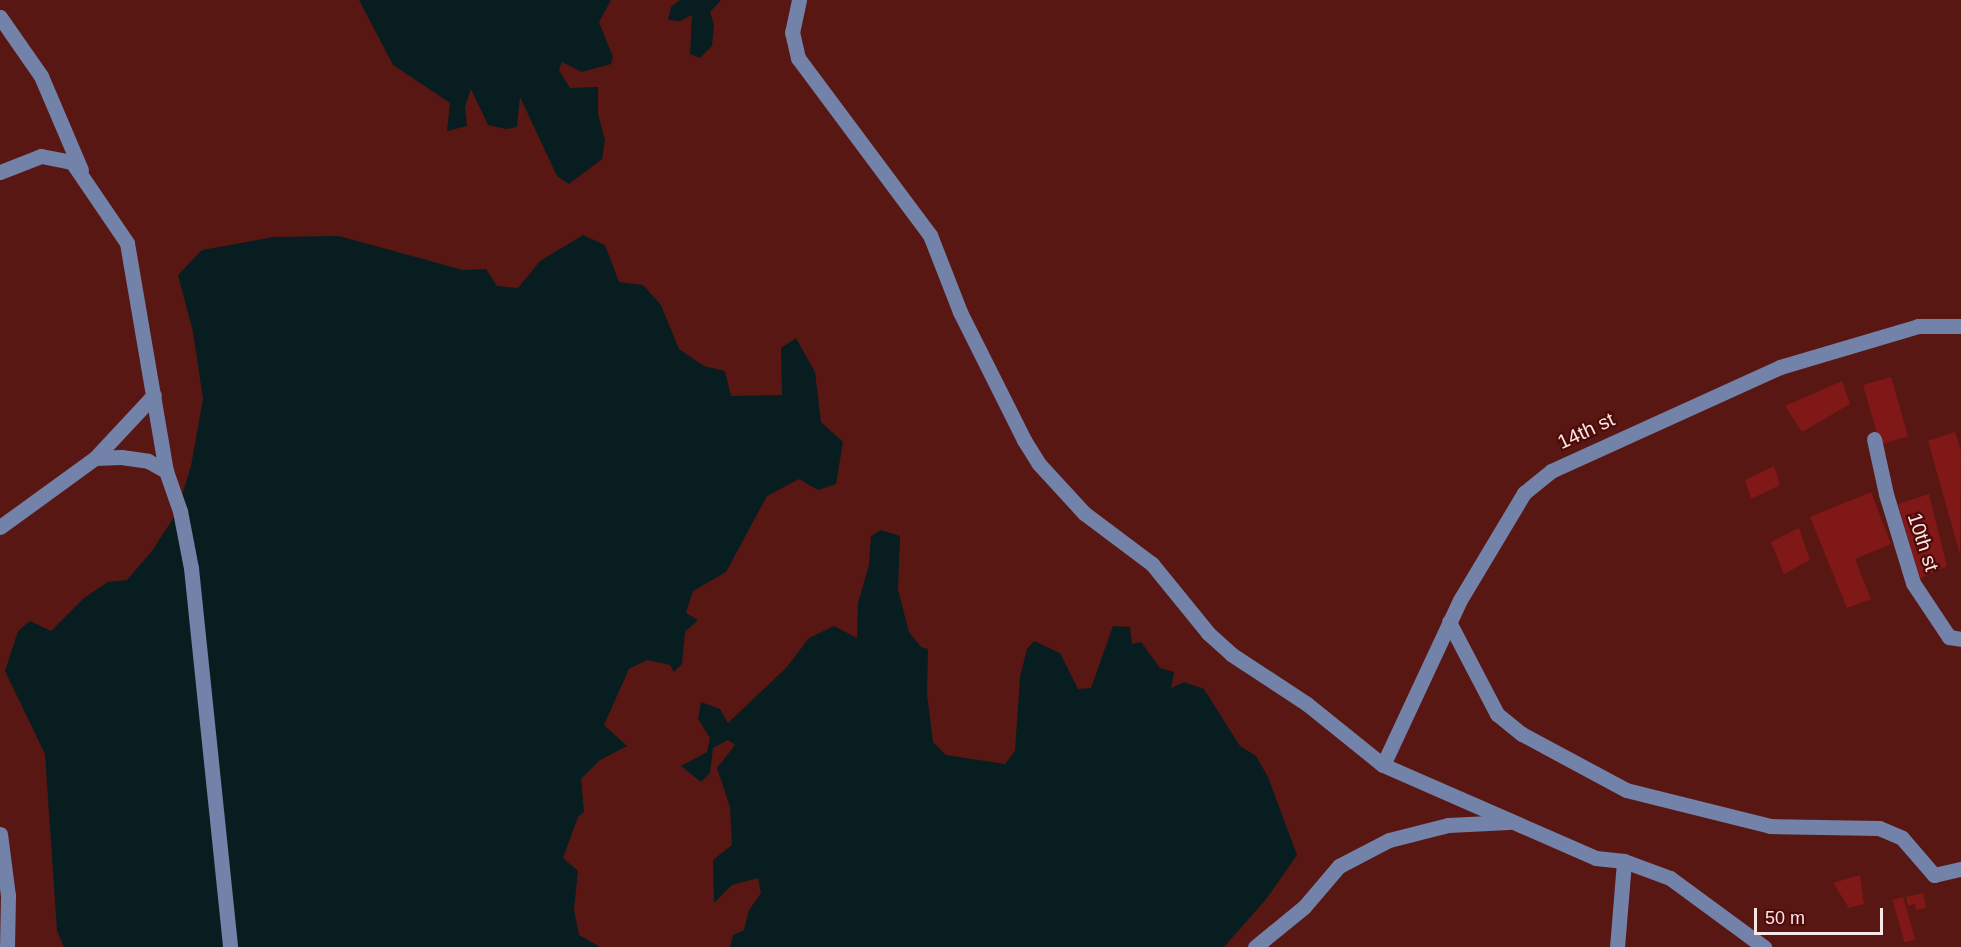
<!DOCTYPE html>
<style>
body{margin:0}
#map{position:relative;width:1961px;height:947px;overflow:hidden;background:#591713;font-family:Arial,sans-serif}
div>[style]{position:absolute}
.water>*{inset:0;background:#081d20}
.building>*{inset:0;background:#7f1816;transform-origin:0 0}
.minor>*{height:15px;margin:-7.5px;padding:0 7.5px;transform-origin:7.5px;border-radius:7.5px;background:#7282a8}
span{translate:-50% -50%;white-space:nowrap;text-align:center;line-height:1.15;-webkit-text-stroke:4.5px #4d0a09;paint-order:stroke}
.street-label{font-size:20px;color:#f9e7e5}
.scale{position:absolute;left:1754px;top:908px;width:129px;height:27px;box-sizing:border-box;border:3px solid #f9e7e5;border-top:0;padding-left:8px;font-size:18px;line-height:21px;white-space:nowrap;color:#f9e7e5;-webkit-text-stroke:4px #4d0a09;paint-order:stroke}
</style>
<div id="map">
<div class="water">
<div style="clip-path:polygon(359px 0,611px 0,599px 22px,613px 57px,611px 64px,582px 72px,562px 62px,559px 70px,570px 88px,598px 87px,598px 114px,605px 140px,602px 159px,569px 184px,557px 176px,520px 97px,517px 127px,506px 129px,488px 125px,471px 89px,465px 107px,467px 126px,447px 131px,450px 103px,393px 65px)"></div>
<div style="clip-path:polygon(680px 0,721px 0,710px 12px,714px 25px,712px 46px,700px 58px,690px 54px,692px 15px,680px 21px,668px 20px,671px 7px)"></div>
<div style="clip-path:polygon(583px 235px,605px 245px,619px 282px,643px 285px,661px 305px,679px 349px,704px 366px,725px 371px,731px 396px,782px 395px,781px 348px,796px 338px,815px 372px,821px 422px,843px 442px,836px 484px,818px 490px,799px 479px,767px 496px,726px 572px,693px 591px,686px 613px,698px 620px,685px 632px,682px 664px,674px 672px,670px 665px,647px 660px,629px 669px,604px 725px,627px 746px,600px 760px,581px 779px,584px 812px,578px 817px,563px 858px,578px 871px,574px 910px,579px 935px,600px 947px,64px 947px,57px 931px,45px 754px,5px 671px,18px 631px,30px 621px,51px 631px,84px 598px,108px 582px,127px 580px,152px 551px,176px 514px,191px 466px,203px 399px,193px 332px,178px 275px,202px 250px,274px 237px,339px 236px,463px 270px,486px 269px,497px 286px,518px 288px,540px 261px)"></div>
<div style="clip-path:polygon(881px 530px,900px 536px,898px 590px,909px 632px,921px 647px,928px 649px,927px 694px,933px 742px,946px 755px,1005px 764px,1015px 751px,1020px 677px,1027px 649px,1034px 641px,1060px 653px,1078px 689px,1091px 688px,1113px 626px,1130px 627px,1132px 644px,1141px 642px,1160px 668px,1174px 672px,1171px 688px,1184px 682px,1204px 689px,1240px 746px,1256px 756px,1268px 777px,1297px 855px,1267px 898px,1224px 947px,730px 947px,733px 935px,744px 930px,749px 910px,761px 893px,758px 878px,732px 885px,714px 903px,713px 860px,732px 845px,730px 807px,717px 768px,735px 745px,728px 740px,713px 748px,710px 773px,701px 782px,681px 766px,707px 752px,710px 738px,698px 719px,701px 702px,720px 709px,728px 723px,786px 668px,809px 638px,834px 626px,857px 638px,858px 603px,869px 565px,871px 536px)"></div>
</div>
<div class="building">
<div style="left:1891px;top:377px;width:62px;height:29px;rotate:74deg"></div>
<div style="clip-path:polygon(1842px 381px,1850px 404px,1802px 432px,1785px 406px)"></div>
<div style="clip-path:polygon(1955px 432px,1961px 451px,1960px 554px,1928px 441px)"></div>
<div style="clip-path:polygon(1774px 466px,1780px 485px,1751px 499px,1745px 480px)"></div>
<div style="clip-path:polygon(1871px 492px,1891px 544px,1855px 559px,1871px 599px,1847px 608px,1810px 517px)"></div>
<div style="clip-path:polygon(1929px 494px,1947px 566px,1919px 579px,1898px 504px)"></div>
<div style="clip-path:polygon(1799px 528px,1810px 560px,1784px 574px,1771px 542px)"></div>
<div style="clip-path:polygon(1860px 875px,1864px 904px,1849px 908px,1833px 883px)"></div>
<div style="clip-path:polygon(1923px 893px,1926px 908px,1916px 910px,1915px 904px,1908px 906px,1906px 897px)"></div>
<div style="left:1903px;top:897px;width:44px;height:11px;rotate:74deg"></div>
</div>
<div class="minor">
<div style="left:799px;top:0;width:33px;rotate:102deg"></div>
<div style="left:792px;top:32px;width:27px;rotate:77deg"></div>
<div style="left:798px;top:58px;width:221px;rotate:53.3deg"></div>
<div style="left:930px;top:235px;width:83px;rotate:68.7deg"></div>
<div style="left:960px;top:312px;width:143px;rotate:63.4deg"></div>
<div style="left:1024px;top:440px;width:28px;rotate:58deg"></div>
<div style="left:1039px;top:464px;width:67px;rotate:47.4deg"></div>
<div style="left:1084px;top:513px;width:85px;rotate:36.9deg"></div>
<div style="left:1152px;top:564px;width:89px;rotate:50.9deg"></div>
<div style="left:1208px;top:633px;width:31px;rotate:42deg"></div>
<div style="left:1231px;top:654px;width:91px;rotate:33.3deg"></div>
<div style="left:1307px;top:704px;width:97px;rotate:38.8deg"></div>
<div style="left:1383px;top:765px;width:232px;rotate:23.6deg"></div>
<div style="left:1596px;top:858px;width:28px;rotate:6deg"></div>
<div style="left:1624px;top:861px;width:49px;rotate:20.3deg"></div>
<div style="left:1670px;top:878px;width:117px;rotate:36.3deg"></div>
<div style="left:0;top:17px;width:72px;rotate:55.2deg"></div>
<div style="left:41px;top:76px;width:102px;rotate:66.9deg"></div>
<div style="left:0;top:172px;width:44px;rotate:-21.3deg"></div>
<div style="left:41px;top:156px;width:32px;rotate:11deg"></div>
<div style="left:72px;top:162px;width:98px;rotate:55.8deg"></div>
<div style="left:127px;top:243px;width:231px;rotate:80.3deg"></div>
<div style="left:166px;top:471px;width:42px;rotate:70.7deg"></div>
<div style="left:180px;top:511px;width:58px;rotate:79.1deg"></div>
<div style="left:191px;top:568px;width:381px;rotate:84.1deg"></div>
<div style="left:1874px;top:439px;width:56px;rotate:77.7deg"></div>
<div style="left:1886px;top:494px;width:93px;rotate:73.1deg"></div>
<div style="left:1913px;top:583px;width:65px;rotate:56.3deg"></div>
<div style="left:1949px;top:637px;width:12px;rotate:9deg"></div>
<div style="left:95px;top:458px;width:26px;rotate:-2deg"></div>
<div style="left:121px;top:457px;width:27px;rotate:8deg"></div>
<div style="left:148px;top:461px;width:21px;rotate:29deg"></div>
<div style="left:0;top:527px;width:117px;rotate:-36deg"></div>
<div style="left:95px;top:458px;width:86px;rotate:-46.9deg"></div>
<div style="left:1449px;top:622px;width:104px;rotate:62.4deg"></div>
<div style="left:1497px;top:714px;width:32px;rotate:39deg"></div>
<div style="left:1522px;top:734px;width:118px;rotate:28.3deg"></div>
<div style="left:1626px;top:790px;width:148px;rotate:14deg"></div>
<div style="left:1770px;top:826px;width:109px;rotate:1.1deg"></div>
<div style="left:1879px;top:828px;width:25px;rotate:23deg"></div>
<div style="left:1902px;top:838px;width:49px;rotate:49.1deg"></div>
<div style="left:1934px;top:875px;width:28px;rotate:-13deg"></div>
<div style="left:1383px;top:765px;width:182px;rotate:-65deg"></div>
<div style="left:1460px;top:600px;width:125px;rotate:-59.1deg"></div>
<div style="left:1524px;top:493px;width:35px;rotate:-39deg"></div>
<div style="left:1551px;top:471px;width:252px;rotate:-24.4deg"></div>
<div style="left:1780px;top:367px;width:144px;rotate:-16.5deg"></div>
<div style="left:1918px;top:326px;width:43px"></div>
<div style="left:0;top:834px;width:63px;rotate:82.6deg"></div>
<div style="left:8px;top:896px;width:51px;rotate:91.1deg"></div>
<div style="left:1255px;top:947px;width:63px;rotate:-39.2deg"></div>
<div style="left:1304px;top:907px;width:54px;rotate:-49.5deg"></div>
<div style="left:1339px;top:866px;width:56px;rotate:-27.5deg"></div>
<div style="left:1389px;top:840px;width:61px;rotate:-14.3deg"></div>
<div style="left:1448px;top:825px;width:61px;rotate:-2.8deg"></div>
<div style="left:1617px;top:947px;width:86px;rotate:-85.3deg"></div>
</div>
<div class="street-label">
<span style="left:1586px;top:431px;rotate:-25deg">14th st</span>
<span style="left:1923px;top:542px;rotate:72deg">10th st</span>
</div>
<div class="scale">50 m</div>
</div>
